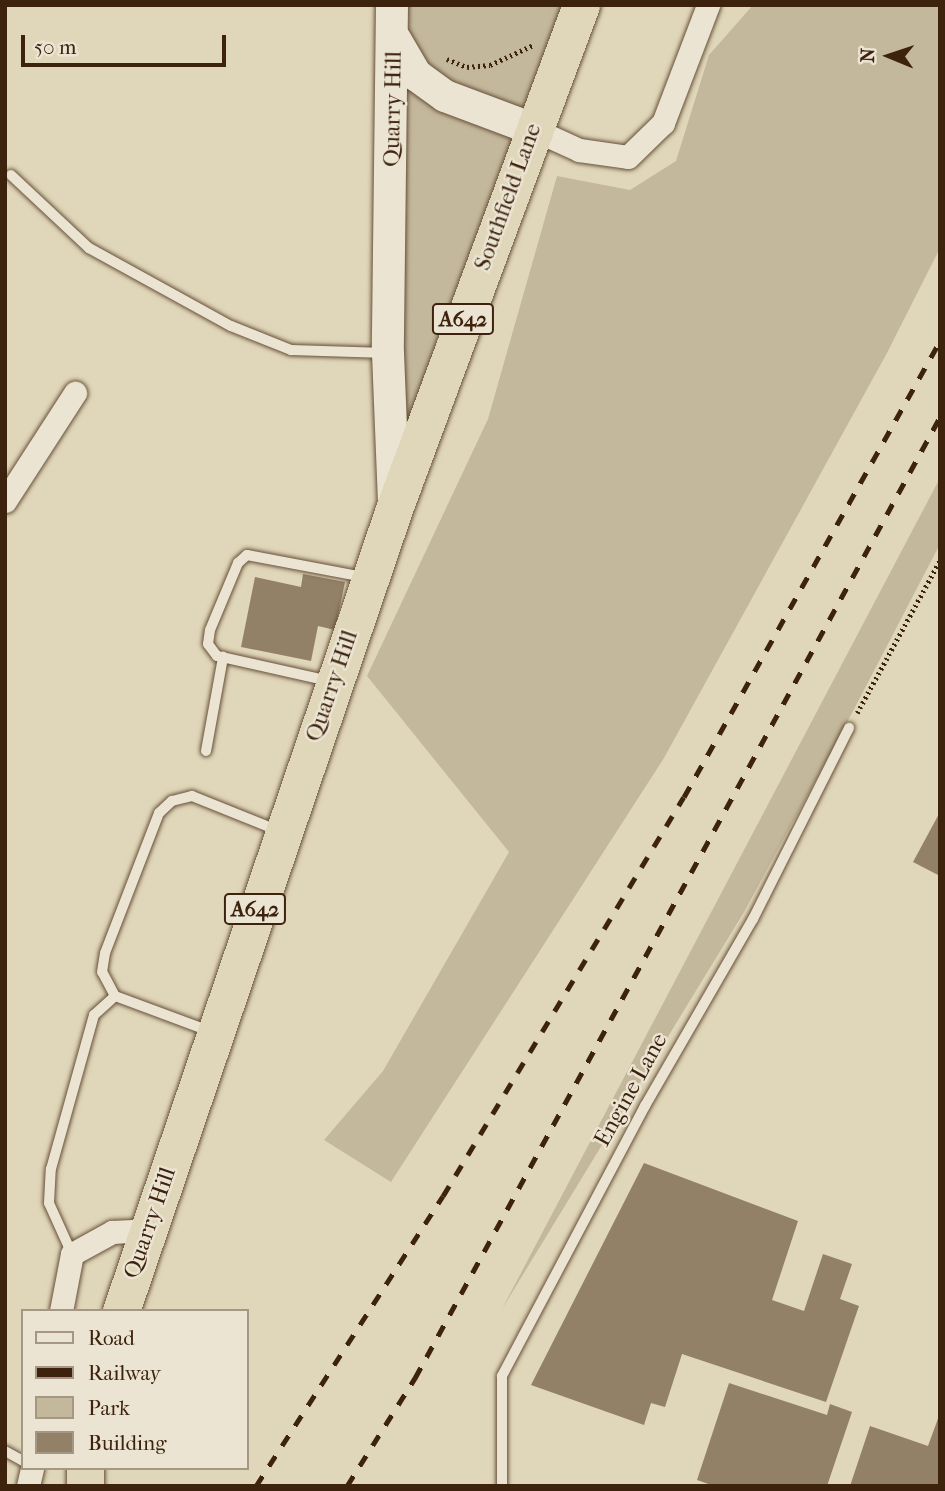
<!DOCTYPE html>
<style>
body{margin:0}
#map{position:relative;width:945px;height:1491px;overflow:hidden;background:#e0d6b9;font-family:"IM FELL French Canon",serif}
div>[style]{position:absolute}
.green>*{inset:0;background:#c4b89c}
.building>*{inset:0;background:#928067}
.path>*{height:4.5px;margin-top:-2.25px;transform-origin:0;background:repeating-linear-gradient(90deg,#3d230e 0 2px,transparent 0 5.5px)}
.roads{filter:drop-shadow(0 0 2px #665039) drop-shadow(0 0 2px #665039)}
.service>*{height:10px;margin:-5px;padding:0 5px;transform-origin:5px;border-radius:5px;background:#ebe4d2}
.minor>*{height:23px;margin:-11.5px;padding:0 11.5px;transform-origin:11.5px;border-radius:11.5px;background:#ebe4d2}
.secondary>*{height:32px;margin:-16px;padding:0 16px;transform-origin:16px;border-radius:16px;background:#ebe4d2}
.trunk>*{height:37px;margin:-18.5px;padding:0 18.5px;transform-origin:18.5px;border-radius:18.5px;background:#e0d6b9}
.rail>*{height:5px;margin-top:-2.5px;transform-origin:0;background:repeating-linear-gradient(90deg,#3d230e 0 12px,transparent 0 24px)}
span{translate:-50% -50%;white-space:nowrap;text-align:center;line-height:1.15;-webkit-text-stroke:5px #ebe4d2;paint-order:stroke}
.shield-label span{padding:2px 5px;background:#ebe4d2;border:2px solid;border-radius:5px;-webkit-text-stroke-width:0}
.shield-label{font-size:21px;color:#3d230e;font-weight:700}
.street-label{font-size:23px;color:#3d230e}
.frame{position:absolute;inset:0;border:7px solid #3d230e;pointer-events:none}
.legend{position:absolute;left:21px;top:1309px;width:228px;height:161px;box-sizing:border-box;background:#ebe4d2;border:2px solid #a59784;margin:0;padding:9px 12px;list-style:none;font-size:21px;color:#3d230e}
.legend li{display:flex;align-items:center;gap:14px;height:35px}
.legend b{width:35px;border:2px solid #a59784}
.north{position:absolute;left:854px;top:21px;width:70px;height:70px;-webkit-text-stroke:5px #ebe4d2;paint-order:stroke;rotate:272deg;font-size:19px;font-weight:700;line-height:28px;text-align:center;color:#3d230e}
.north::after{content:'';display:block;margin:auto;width:24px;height:32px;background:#3d230e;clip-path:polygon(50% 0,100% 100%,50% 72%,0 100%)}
.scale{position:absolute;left:21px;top:35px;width:205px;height:32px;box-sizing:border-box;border:4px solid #3d230e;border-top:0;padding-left:9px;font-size:21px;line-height:24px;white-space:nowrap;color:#3d230e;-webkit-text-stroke:5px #ebe4d2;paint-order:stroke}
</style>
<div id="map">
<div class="green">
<div style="clip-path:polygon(392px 5px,581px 5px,394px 509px)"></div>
<div style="clip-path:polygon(753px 5px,940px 5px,940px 248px,887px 353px,664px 758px,391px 1182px,324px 1140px,383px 1071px,509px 852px,367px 676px,488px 419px,557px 176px,630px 190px,676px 161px,709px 55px)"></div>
<div style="clip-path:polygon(940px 478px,940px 544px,852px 713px,744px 912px,502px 1309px)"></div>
</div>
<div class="building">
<div style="clip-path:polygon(303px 574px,345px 582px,335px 630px,318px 626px,311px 661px,241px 647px,255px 577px,301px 587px)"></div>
<div style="clip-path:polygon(940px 812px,940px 876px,913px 862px)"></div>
<div style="clip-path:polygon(644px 1163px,798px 1221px,772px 1300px,804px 1311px,823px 1254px,852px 1264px,840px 1299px,859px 1306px,826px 1402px,682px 1354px,665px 1407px,651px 1403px,644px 1425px,531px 1385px)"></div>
<div style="clip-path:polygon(729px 1383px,827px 1415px,830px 1404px,852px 1412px,827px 1486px,714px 1486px,697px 1480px)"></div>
<div style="clip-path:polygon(940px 1413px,940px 1486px,850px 1486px,870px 1426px,928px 1446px)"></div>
</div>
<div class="path">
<div style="left:447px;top:59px;width:22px;rotate:22deg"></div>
<div style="left:467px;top:67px;width:23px;rotate:-5deg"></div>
<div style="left:490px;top:65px;width:47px;rotate:-24.9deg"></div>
<div style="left:857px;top:713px;width:174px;rotate:-61.5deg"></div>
</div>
<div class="roads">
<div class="service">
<div style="left:11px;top:175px;width:107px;rotate:43.1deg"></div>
<div style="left:89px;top:248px;width:162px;rotate:28.8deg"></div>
<div style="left:231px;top:326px;width:65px;rotate:21.8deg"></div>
<div style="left:291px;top:350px;width:95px;rotate:1.8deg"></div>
<div style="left:329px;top:681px;width:115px;rotate:-167.4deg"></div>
<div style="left:217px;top:656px;width:15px;rotate:-127deg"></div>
<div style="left:208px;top:644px;width:14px;rotate:-82deg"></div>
<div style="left:210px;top:630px;width:73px;rotate:-67.3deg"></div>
<div style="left:238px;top:563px;width:12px;rotate:-42deg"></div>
<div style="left:247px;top:555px;width:118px;rotate:10.7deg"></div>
<div style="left:206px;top:751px;width:96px;rotate:-79.7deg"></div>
<div style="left:212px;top:1032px;width:103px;rotate:-159.6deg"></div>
<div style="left:115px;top:996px;width:27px;rotate:-118deg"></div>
<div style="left:102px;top:972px;width:19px;rotate:-81deg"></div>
<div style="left:105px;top:953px;width:150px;rotate:-68.9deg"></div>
<div style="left:159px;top:813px;width:18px;rotate:-43deg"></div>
<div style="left:172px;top:801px;width:21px;rotate:-14deg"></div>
<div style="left:192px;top:796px;width:94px;rotate:21.9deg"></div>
<div style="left:72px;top:1254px;width:56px;rotate:-114.3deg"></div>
<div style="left:49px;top:1203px;width:34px;rotate:-87deg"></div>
<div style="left:51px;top:1169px;width:160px;rotate:-74.4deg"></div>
<div style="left:94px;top:1015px;width:28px;rotate:-42deg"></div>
<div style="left:5px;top:1451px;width:21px;rotate:29deg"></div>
<div style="left:502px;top:1486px;width:110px;rotate:-90deg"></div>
<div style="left:502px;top:1376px;width:306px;rotate:-62.1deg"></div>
<div style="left:645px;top:1106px;width:216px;rotate:-60deg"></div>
<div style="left:753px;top:919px;width:214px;rotate:-63.3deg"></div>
</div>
<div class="minor">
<div style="left:533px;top:129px;width:51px;rotate:24.5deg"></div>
<div style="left:579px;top:150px;width:49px;rotate:8.1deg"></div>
<div style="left:628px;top:157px;width:49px;rotate:-44.2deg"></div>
<div style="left:663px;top:123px;width:126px;rotate:-69.1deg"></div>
<div style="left:5px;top:501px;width:129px;rotate:-57.1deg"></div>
<div style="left:61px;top:1311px;width:58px;rotate:-79.1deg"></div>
<div style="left:72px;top:1254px;width:46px;rotate:-28.8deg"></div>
<div style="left:112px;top:1232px;width:36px;rotate:-3deg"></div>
<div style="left:28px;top:1486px;width:18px;rotate:-77deg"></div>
</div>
<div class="secondary">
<div style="left:392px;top:5px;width:348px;rotate:90.7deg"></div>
<div style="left:388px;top:353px;width:151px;rotate:87.7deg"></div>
<div style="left:395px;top:39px;width:42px;rotate:59.7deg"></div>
<div style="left:416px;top:75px;width:36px;rotate:36deg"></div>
<div style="left:445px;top:96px;width:94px;rotate:20.6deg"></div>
</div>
<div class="trunk">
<div style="left:121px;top:1311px;width:847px;rotate:-71.2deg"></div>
<div style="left:394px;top:509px;width:538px;rotate:-69.64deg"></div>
<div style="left:85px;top:1486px;width:18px;rotate:-90deg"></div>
</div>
</div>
<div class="rail">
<div style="left:256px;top:1486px;width:345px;rotate:-57.2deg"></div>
<div style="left:443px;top:1196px;width:466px;rotate:-58.9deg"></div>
<div style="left:684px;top:797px;width:523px;rotate:-60.69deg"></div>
<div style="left:347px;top:1486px;width:128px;rotate:-57.8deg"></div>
<div style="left:415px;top:1378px;width:1095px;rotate:-61.35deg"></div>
</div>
<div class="shield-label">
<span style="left:463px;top:319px">A642</span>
<span style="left:255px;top:909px">A642</span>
</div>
<div class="street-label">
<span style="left:393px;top:109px;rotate:-89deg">Quarry Hill</span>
<span style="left:508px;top:197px;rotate:-70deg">Southfield Lane</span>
<span style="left:332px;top:686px;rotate:-71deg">Quarry Hill</span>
<span style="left:631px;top:1090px;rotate:-61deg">Engine Lane</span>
<span style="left:150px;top:1223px;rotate:-71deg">Quarry Hill</span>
</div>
<div class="frame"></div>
<ul class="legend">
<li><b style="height:9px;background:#ebe4d2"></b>Road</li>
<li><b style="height:9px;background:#3d230e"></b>Railway</li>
<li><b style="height:19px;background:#c4b89c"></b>Park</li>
<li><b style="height:19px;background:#928067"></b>Building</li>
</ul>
<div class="north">N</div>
<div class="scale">50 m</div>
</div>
